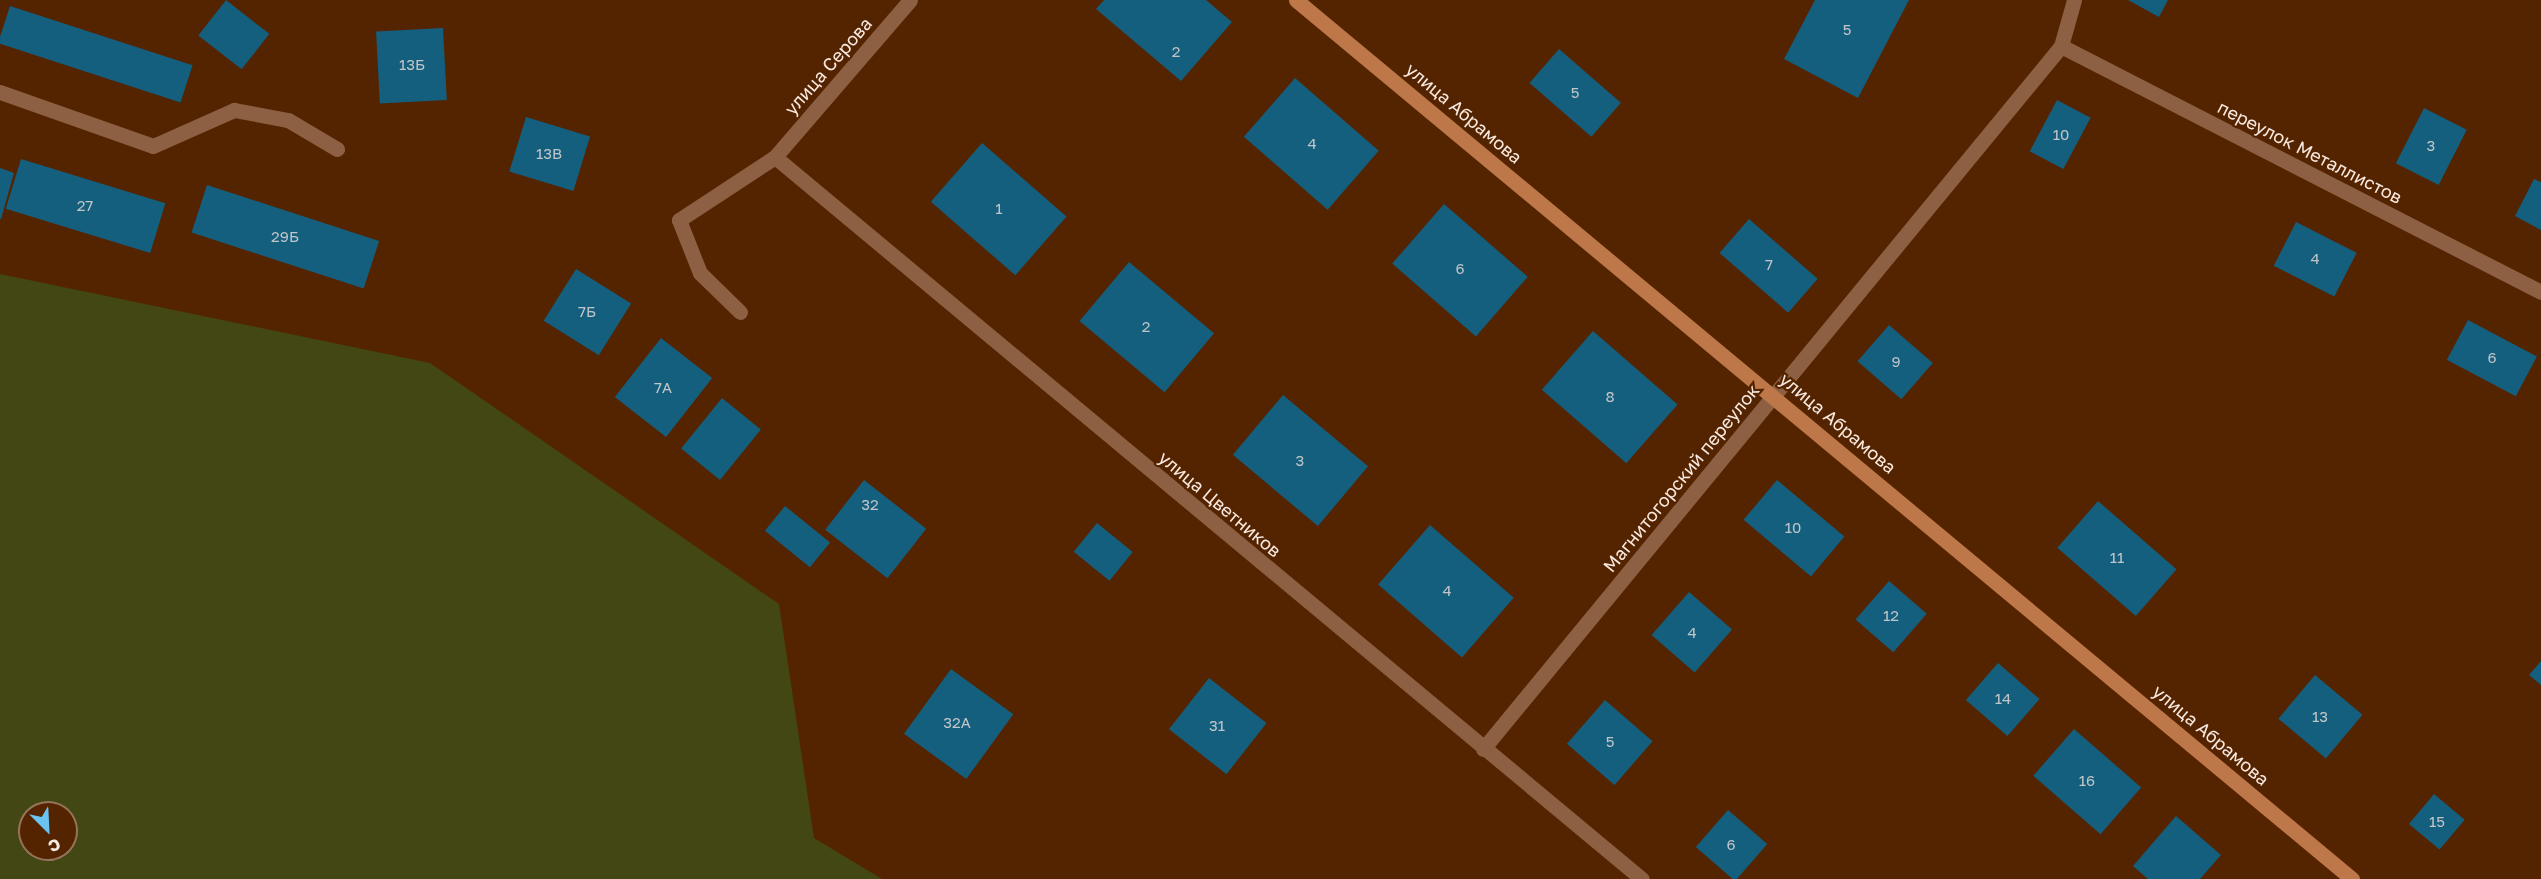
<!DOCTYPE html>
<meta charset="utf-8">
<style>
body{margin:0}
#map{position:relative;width:2541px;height:879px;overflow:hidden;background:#542400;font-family:"Golos Text",sans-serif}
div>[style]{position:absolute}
.green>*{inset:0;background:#434714}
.building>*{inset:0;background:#145e7e;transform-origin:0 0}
.lane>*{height:15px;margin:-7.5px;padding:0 7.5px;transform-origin:7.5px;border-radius:7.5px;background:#8d6043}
.street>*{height:15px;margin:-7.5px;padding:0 7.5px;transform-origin:7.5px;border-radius:7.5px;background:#8d6043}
.secondary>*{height:15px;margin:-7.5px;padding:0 7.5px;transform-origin:7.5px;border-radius:7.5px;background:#be7748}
span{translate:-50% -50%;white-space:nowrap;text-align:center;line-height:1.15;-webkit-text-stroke:4.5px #542400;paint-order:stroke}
.number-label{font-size:15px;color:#c0c6c8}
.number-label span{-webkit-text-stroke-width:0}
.street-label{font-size:18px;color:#f9e9e0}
.north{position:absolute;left:18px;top:801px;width:60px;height:60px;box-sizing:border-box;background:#542400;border:2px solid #96735a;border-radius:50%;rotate:156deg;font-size:16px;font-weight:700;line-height:24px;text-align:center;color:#f9e9e0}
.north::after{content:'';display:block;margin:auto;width:21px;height:27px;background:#6ac3f1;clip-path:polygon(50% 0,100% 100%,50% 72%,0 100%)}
</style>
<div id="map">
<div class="green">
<div style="clip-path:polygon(evenodd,0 274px,430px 363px,779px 604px,814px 838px,882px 879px,0 879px,0 274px,30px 813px,66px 813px,66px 849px,30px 849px,30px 813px)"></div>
</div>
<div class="building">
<div style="left:226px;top:0;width:55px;height:45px;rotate:38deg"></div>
<div style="clip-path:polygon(1104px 0,1206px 0,1232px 22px,1181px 81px,1096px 9px)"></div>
<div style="clip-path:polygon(1815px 0,1909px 0,1858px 98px,1784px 59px)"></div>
<div style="clip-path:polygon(2128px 0,2168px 0,2159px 17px)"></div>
<div style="left:10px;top:6px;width:192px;height:39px;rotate:18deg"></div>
<div style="left:443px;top:28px;width:72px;height:67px;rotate:87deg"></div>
<div style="left:1559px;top:49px;width:82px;height:45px;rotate:41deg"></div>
<div style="left:1295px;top:78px;width:111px;height:78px;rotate:41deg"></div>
<div style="left:2057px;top:100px;width:38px;height:58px;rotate:28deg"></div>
<div style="left:2424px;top:108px;width:48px;height:62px;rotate:27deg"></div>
<div style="left:526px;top:117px;width:67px;height:57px;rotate:17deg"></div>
<div style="left:982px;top:143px;width:112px;height:78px;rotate:41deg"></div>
<div style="left:21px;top:159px;width:151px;height:52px;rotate:17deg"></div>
<div style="clip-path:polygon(0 168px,14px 173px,1px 219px,0 219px)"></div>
<div style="clip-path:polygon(2534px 179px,2541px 182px,2541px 230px,2515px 216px)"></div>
<div style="left:207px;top:185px;width:181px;height:50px;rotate:18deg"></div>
<div style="left:1444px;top:204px;width:111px;height:79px;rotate:41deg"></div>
<div style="left:1749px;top:219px;width:91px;height:45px;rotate:41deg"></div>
<div style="left:2296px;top:222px;width:68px;height:49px;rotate:27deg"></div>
<div style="left:1129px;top:262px;width:111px;height:77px;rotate:40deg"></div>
<div style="left:576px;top:269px;width:65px;height:61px;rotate:32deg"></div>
<div style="left:2468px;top:320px;width:78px;height:45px;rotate:28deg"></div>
<div style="left:1889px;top:325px;width:58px;height:48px;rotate:41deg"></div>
<div style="left:1593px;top:331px;width:112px;height:78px;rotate:41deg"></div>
<div style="left:661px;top:338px;width:65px;height:75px;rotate:38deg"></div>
<div style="left:1283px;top:395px;width:111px;height:78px;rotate:40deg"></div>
<div style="left:722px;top:398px;width:50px;height:65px;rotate:39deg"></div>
<div style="left:864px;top:480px;width:79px;height:63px;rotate:38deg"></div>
<div style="left:1777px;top:480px;width:88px;height:52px;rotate:40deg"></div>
<div style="left:2098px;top:501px;width:104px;height:62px;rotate:41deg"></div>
<div style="left:785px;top:506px;width:58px;height:32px;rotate:39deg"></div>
<div style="left:1097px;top:523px;width:46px;height:37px;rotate:39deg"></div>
<div style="left:1430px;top:525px;width:111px;height:79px;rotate:41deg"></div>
<div style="left:1889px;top:581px;width:50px;height:51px;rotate:41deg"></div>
<div style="left:1689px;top:592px;width:57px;height:57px;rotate:41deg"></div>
<div style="clip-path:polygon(2541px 661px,2541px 685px,2529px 675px)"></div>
<div style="left:1998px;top:663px;width:55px;height:49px;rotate:41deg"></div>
<div style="left:951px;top:669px;width:77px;height:80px;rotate:36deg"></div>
<div style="left:2315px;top:675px;width:62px;height:57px;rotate:40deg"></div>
<div style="left:1209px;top:678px;width:73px;height:65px;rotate:38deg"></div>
<div style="left:1605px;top:700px;width:63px;height:58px;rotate:41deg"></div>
<div style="left:2074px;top:729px;width:89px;height:62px;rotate:41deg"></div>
<div style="left:2434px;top:794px;width:40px;height:39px;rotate:40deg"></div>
<div style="left:1728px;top:810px;width:52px;height:49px;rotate:41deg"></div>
<div style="clip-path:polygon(2176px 816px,2221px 855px,2200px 879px,2148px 879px,2133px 866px)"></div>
</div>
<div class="lane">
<div style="left:0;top:92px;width:162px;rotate:19.4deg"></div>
<div style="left:153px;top:146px;width:89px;rotate:-24deg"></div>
<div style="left:234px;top:110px;width:55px;rotate:10.5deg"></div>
<div style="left:288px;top:120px;width:57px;rotate:30.6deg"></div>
<div style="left:740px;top:312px;width:56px;rotate:-135.7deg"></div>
<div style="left:700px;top:273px;width:57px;rotate:-111.6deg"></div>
<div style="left:679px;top:220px;width:115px;rotate:-33.3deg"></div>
</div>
<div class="street">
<div style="left:910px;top:0;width:207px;rotate:130.7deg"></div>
<div style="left:775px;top:157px;width:1128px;rotate:39.79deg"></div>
<div style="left:2061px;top:46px;width:539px;rotate:27.14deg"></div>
<div style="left:1483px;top:749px;width:910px;rotate:-50.57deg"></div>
<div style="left:2061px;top:46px;width:48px;rotate:-74.2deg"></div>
</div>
<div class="secondary">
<div style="left:1296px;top:0;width:1374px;rotate:39.77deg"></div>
</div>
<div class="number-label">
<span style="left:1847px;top:30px">5</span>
<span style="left:1176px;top:52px">2</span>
<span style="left:412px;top:65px">13Б</span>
<span style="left:1575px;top:93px">5</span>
<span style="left:2061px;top:135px">10</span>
<span style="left:1312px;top:144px">4</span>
<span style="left:2431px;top:146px">3</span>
<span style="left:549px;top:154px">13В</span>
<span style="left:85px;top:206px">27</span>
<span style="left:999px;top:209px">1</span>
<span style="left:285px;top:237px">29Б</span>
<span style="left:2315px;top:259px">4</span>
<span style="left:1769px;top:265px">7</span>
<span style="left:1460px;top:269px">6</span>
<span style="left:587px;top:312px">7Б</span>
<span style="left:1146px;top:327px">2</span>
<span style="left:2492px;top:358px">6</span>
<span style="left:1896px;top:362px">9</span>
<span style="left:663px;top:388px">7А</span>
<span style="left:1610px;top:397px">8</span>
<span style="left:1300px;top:461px">3</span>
<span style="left:870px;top:505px">32</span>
<span style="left:1793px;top:528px">10</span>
<span style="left:2117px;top:558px">11</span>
<span style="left:1447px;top:591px">4</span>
<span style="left:1891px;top:616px">12</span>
<span style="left:1692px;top:633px">4</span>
<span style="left:2003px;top:699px">14</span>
<span style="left:2320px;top:717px">13</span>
<span style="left:957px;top:723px">32А</span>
<span style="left:1217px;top:726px">31</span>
<span style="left:1610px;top:742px">5</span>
<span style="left:2087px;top:781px">16</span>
<span style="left:2437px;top:822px">15</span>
<span style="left:1731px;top:845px">6</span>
</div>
<div class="street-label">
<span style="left:828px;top:66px;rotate:-49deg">улица Серова</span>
<span style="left:1464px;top:113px;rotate:40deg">улица Абрамова</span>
<span style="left:2310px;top:152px;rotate:27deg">переулок Металлистов</span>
<span style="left:1838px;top:423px;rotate:40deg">улица Абрамова</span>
<span style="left:1681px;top:478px;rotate:-51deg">Магнитогорский переулок</span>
<span style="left:1220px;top:504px;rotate:40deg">улица Цветников</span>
<span style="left:2211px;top:735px;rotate:40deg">улица Абрамова</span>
</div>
<div class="north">С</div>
</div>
